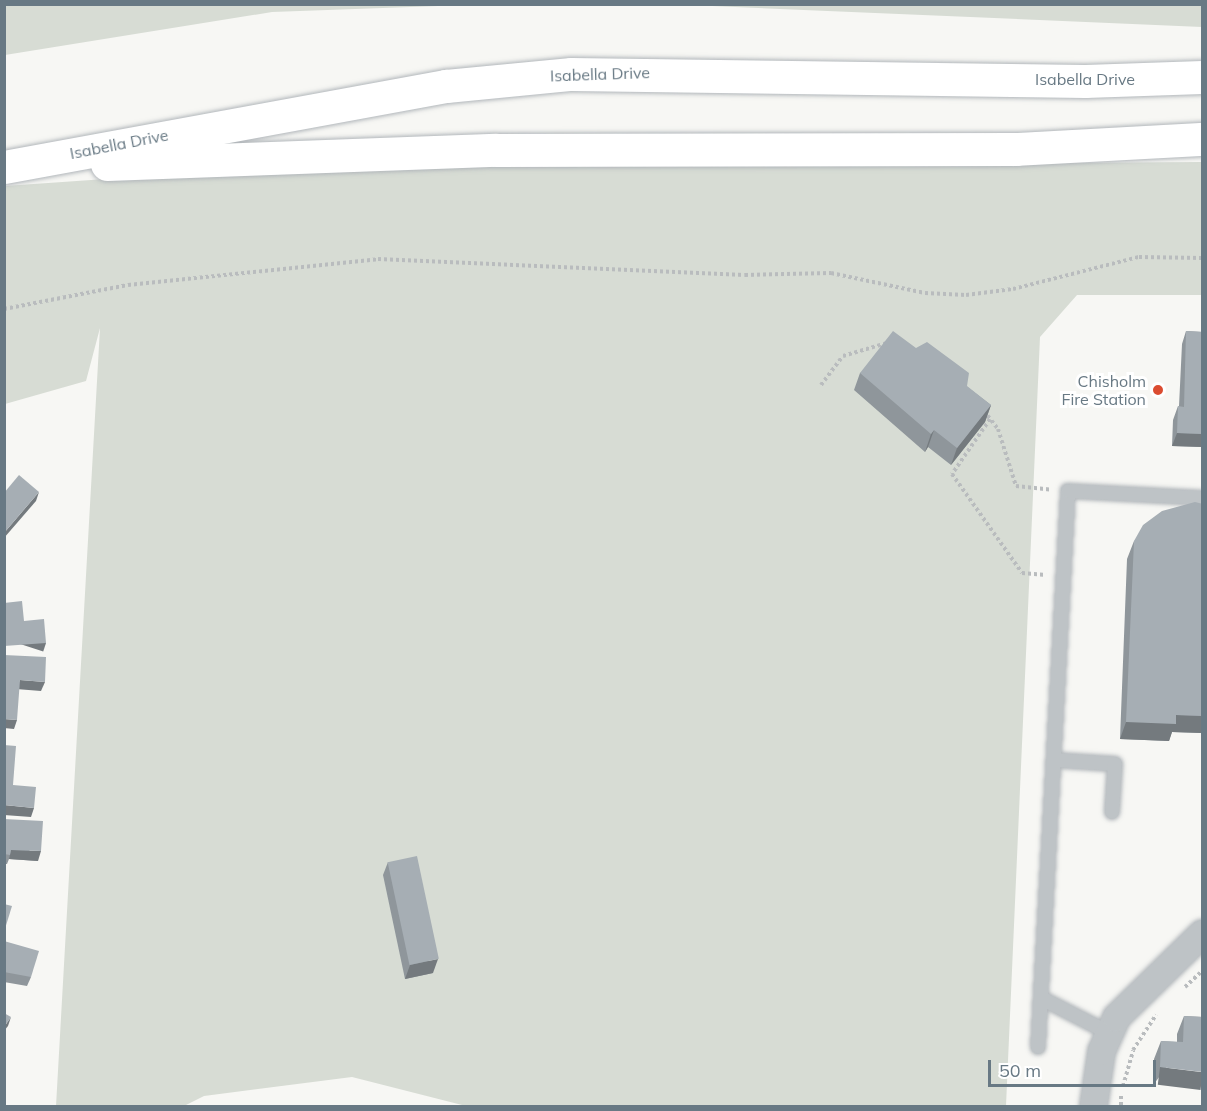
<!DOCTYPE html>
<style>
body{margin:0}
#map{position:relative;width:1207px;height:1111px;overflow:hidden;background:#f7f7f4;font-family:Mulish,sans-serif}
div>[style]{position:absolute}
.green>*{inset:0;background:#d7dcd4}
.path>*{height:4px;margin-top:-2px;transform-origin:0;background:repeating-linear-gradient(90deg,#b9bcbe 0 3px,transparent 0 6px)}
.roads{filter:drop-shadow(0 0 2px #b2b7bb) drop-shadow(0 0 2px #b2b7bb)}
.service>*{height:14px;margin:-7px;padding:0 7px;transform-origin:7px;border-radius:7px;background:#bec3c6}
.minor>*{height:27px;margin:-13.5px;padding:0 13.5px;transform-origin:13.5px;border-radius:13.5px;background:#bec3c6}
.primary>*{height:33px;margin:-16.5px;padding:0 16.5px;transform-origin:16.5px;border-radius:16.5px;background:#fff}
.wall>*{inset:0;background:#8f969b}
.shaded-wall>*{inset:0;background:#747a7e;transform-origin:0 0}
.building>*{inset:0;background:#a6aeb4;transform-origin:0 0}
.dots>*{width:16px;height:16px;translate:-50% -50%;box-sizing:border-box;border:3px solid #fff;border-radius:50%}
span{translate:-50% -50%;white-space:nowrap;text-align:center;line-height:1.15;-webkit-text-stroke:6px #fff;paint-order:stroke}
.street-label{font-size:16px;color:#687984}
.poi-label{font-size:16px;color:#687984}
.right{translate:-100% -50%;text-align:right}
.frame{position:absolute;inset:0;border:6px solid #687984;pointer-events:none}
.scale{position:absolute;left:988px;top:1060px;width:168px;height:27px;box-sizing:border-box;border:3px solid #687984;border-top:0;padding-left:8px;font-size:18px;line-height:21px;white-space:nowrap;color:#687984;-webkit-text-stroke:4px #fff;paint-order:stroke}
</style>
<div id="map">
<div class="green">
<div style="clip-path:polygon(5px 4px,466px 4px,466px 5px,272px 12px,5px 55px)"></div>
<div style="clip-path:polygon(1202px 4px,1202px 27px,689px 5px,689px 4px)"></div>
<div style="clip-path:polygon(1202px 162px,1202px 295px,1077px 295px,1040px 337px,1006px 1106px,466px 1106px,352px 1077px,204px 1096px,184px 1106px,56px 1106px,100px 328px,86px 381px,5px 404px,5px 186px,265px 168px)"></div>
</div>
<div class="path">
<div style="left:4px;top:309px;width:126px;rotate:-11deg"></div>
<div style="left:128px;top:285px;width:251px;rotate:-5.9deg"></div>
<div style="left:378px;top:259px;width:367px;rotate:2.5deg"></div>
<div style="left:745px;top:275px;width:86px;rotate:-1.3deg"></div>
<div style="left:831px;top:273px;width:96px;rotate:12deg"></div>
<div style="left:925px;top:293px;width:41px;rotate:2.8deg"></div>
<div style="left:966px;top:295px;width:47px;rotate:-7.3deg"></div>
<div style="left:1013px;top:289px;width:130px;rotate:-14.3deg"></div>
<div style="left:1139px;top:257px;width:63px;rotate:0.9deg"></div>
<div style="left:821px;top:385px;width:36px;rotate:-53deg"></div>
<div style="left:843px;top:356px;width:46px;rotate:-16.5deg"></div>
<div style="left:984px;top:411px;width:23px;rotate:52deg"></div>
<div style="left:998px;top:429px;width:60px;rotate:72.5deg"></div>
<div style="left:1016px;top:486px;width:36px;rotate:6deg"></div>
<div style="left:990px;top:419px;width:67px;rotate:124.6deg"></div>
<div style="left:952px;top:474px;width:121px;rotate:54.7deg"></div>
<div style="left:1022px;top:573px;width:24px;rotate:5deg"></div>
<div style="left:1185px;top:987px;width:23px;rotate:-43deg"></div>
<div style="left:1123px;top:1086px;width:37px;rotate:-74deg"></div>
<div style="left:1133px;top:1050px;width:42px;rotate:-56.7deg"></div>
<div style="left:1121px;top:1096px;width:10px;rotate:90deg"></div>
</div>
<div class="roads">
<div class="service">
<div style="left:1054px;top:760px;width:61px;rotate:3.8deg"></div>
<div style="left:1115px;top:764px;width:48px;rotate:93.6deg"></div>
<div style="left:1041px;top:998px;width:76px;rotate:27.2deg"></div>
<div style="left:1038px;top:1047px;width:557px;rotate:-86.91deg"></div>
<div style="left:1068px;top:491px;width:134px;rotate:3deg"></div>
</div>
<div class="minor">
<div style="left:1093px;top:1106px;width:56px;rotate:-81.7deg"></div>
<div style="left:1101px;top:1051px;width:37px;rotate:-66deg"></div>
<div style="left:1116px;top:1017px;width:120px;rotate:-44.3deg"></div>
</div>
<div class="primary">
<div style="left:107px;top:164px;width:389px;rotate:-2.1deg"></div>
<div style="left:496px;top:150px;width:520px;rotate:-0.11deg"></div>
<div style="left:1016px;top:149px;width:186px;rotate:-3.1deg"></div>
<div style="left:4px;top:167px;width:449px;rotate:-10.4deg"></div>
<div style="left:446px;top:86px;width:126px;rotate:-5.5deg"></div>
<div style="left:571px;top:74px;width:514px;rotate:0.78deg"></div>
<div style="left:1085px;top:81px;width:117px;rotate:-2deg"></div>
</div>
</div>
<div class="wall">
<div style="clip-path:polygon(1186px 331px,1203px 332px,1203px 447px,1172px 446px,1173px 420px,1178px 406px,1179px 406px,1182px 344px)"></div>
<div style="clip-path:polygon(916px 348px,991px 405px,985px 422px,951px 465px,928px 447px,925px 452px,854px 390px,860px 373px)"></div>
<div style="clip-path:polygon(1203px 504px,1203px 733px,1172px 732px,1169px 741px,1120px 739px,1127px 559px,1134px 541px)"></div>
<div style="clip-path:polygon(4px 819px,38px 861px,9px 859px,7px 864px,4px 864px)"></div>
<div style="clip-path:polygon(388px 862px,433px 973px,405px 979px,383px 875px)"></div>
<div style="clip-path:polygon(4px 941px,31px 977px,27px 986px,4px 982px)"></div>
<div style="clip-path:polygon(1184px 1016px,1203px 1017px,1154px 1084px,1154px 1059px,1161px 1041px,1177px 1042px,1177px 1034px)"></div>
</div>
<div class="shaded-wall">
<div style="clip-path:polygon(991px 405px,985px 422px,951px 465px,957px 448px)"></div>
<div style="clip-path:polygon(934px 430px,928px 447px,925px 452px,931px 434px)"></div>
<div style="clip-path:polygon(1177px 433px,1203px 434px,1203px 447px,1172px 446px)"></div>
<div style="clip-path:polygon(39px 492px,36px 501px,4px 538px,4px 533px)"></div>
<div style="left:46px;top:643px;width:9px;height:42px;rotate:108deg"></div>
<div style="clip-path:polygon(20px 680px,45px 682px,41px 691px,16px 689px)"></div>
<div style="clip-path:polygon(1176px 715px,1203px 716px,1202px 733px,1172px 732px,1169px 741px,1120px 739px,1126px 722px)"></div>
<div style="clip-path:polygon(4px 719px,17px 720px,14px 729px,4px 728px)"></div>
<div style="clip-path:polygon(4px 805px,34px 808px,31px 817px,4px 815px)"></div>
<div style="clip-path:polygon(11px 850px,41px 851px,38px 861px,9px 859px)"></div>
<div style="clip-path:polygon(438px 959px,433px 973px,405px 979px,410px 965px)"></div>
<div style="clip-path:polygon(11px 1017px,8px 1026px,4px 1031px,4px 1027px)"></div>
<div style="left:1160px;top:1067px;width:43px;height:18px;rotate:7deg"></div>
</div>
<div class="building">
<div style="clip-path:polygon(893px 331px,916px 348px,927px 342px,969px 373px,967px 386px,991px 405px,957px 448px,934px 430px,931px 434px,860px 373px)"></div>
<div style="clip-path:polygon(1186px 331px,1203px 332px,1203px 434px,1177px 433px,1178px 406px,1184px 407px)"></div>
<div style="clip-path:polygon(19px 475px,39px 492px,4px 533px,4px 493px)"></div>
<div style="clip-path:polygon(1195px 502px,1203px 504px,1203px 716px,1176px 715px,1176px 724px,1126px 722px,1134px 541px,1143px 525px,1162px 511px)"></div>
<div style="clip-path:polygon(22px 601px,24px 621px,44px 619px,46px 643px,4px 646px,4px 603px)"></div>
<div style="clip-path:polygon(4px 655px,46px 657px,45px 682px,20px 680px,17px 720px,4px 719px)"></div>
<div style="clip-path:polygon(4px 745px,16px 746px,13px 785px,36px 787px,34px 808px,4px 805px)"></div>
<div style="clip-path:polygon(4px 819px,43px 821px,41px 851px,11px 850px,10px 855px,4px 854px)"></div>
<div style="left:417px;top:856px;width:105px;height:30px;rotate:78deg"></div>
<div style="clip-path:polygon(4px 904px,12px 906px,4px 932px)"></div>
<div style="clip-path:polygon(4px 941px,39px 951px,31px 977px,4px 972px)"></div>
<div style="clip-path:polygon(4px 1013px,11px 1017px,4px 1027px)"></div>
<div style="clip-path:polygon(1184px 1016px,1203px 1017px,1203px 1072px,1160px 1067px,1161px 1041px,1183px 1042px)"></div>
</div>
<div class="dots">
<div style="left:1158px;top:390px;background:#db4c30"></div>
</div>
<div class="street-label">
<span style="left:600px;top:74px;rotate:-2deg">Isabella Drive</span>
<span style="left:1085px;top:79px">Isabella Drive</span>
<span style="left:119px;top:144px;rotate:-11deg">Isabella Drive</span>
</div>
<div class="poi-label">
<span class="right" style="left:1146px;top:390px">Chisholm<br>Fire Station</span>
</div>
<div class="frame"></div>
<div class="scale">50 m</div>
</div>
